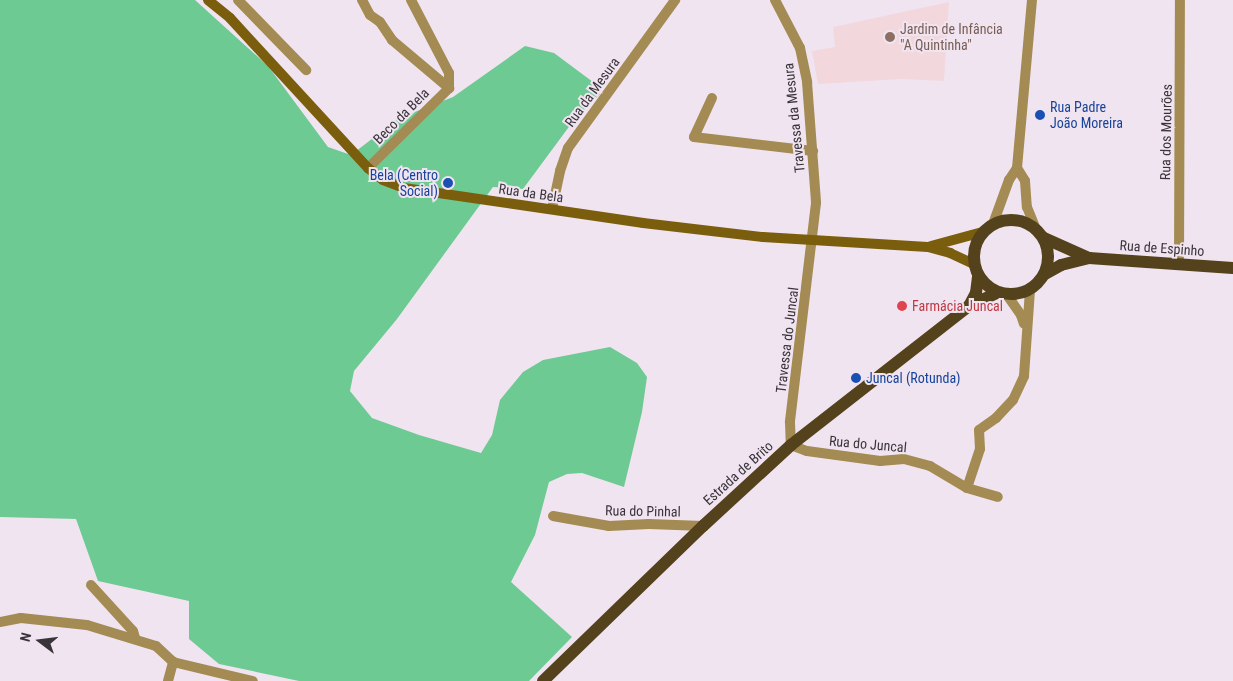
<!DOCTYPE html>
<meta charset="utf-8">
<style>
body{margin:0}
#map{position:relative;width:1233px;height:681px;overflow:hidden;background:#f1e4f1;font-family:"Roboto Condensed",sans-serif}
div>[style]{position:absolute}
.education>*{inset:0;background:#f2d7dd}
.forest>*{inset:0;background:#6eca93}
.minor>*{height:10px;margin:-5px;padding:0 5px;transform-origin:5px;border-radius:5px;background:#a38b53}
.tertiary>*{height:10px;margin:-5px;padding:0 5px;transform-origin:5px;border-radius:5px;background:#a38b53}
.secondary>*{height:10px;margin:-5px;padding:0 5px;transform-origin:5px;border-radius:5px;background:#7b5e0d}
.primary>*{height:12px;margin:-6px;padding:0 6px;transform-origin:6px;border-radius:6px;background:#53421b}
.primary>.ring{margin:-6px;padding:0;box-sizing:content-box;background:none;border:12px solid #53421b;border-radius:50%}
.dots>*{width:14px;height:14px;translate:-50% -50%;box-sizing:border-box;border:2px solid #f1e4f1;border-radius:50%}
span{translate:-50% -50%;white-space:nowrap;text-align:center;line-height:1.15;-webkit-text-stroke:4px #f1e4f1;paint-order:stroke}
.education-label{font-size:14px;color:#785e54}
.left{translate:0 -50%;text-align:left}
.street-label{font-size:14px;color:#393439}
.transit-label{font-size:14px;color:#164399}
.right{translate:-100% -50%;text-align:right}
.health-label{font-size:14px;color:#be3a42}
.north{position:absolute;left:15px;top:616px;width:50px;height:50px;-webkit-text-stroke:4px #f1e4f1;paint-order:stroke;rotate:285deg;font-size:14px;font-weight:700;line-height:20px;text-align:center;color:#393439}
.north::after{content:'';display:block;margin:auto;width:18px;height:22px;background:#393439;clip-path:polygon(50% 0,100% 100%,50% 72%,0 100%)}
</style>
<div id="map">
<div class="education">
<div style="clip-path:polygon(949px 2px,944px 81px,901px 79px,818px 84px,812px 51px,835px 47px,833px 27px)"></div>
</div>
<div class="forest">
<div style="clip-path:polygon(0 0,195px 0,268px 66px,328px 147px,351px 155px,399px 118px,453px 97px,525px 46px,554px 53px,597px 85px,600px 94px,574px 120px,523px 189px,493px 187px,397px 319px,354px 371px,350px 391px,372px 418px,419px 435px,481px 453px,492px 435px,500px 400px,523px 372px,543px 360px,610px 347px,637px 363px,647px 377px,642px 412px,624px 487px,582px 473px,567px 474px,549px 482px,535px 535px,511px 582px,572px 637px,529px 681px,299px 681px,219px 664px,189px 639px,189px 601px,98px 581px,76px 519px,0 517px)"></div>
</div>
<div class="minor">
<div style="left:238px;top:0;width:98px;rotate:45.8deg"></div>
<div style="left:362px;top:0;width:17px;rotate:62deg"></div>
<div style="left:370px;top:15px;width:12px;rotate:35deg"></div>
<div style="left:380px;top:22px;width:22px;rotate:56deg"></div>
<div style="left:392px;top:40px;width:75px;rotate:40.1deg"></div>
<div style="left:411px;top:0;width:82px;rotate:62.5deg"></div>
<div style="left:449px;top:73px;width:15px;rotate:90deg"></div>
<div style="left:775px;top:0;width:54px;rotate:62.5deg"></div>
<div style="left:800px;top:48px;width:35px;rotate:78deg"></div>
<div style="left:807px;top:82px;width:121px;rotate:85.7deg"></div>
<div style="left:816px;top:203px;width:221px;rotate:96.8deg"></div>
<div style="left:790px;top:422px;width:23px;rotate:88deg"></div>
<div style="left:791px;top:445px;width:17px;rotate:21deg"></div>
<div style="left:807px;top:451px;width:74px;rotate:7.8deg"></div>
<div style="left:880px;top:461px;width:24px;rotate:-5deg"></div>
<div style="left:904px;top:459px;width:27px;rotate:15deg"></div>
<div style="left:930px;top:466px;width:43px;rotate:30.7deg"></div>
<div style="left:967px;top:488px;width:32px;rotate:16deg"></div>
<div style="left:712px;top:98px;width:43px;rotate:114.8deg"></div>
<div style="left:694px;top:137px;width:120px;rotate:6.7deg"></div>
<div style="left:368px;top:168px;width:114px;rotate:-44.6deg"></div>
<div style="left:552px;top:209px;width:39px;rotate:-78deg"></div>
<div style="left:560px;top:171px;width:24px;rotate:-71deg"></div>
<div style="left:568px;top:148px;width:183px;rotate:-54.1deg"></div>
<div style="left:1179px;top:264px;width:264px;rotate:-89.8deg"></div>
<div style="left:1007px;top:295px;width:24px;rotate:55deg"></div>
<div style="left:1021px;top:315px;width:9px;rotate:72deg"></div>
<div style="left:967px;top:488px;width:41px;rotate:-71.6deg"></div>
<div style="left:980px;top:449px;width:19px;rotate:-93deg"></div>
<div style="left:979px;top:430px;width:21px;rotate:-35deg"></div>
<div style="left:996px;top:418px;width:25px;rotate:-47deg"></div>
<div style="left:1013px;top:400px;width:26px;rotate:-65deg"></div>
<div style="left:1024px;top:376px;width:86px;rotate:-86deg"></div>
<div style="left:553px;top:516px;width:57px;rotate:10.1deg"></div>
<div style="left:609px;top:526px;width:40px;rotate:-2.9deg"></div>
<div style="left:649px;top:524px;width:54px;rotate:2.1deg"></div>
<div style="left:91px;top:585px;width:62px;rotate:47.6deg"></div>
<div style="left:133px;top:631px;width:7px;rotate:74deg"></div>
<div style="left:0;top:622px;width:21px;rotate:-11deg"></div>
<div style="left:21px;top:618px;width:66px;rotate:6.1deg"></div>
<div style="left:87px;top:625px;width:72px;rotate:16.9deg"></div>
<div style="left:156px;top:646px;width:23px;rotate:43deg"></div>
<div style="left:173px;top:662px;width:82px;rotate:13.4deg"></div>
<div style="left:168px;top:681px;width:20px;rotate:-75deg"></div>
</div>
<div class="tertiary">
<div style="left:1017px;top:168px;width:15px;rotate:58deg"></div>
<div style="left:1025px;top:181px;width:26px;rotate:86deg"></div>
<div style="left:1027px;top:207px;width:24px;rotate:68deg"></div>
<div style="left:993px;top:224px;width:47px;rotate:-70deg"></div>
<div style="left:1009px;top:180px;width:14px;rotate:-56deg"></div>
<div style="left:1017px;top:168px;width:169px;rotate:-84.9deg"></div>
</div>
<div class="secondary">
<div style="left:208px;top:0;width:28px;rotate:39deg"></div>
<div style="left:230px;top:18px;width:204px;rotate:47.4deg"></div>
<div style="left:368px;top:168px;width:19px;rotate:39deg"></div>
<div style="left:383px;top:180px;width:22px;rotate:21deg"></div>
<div style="left:404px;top:188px;width:242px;rotate:8.3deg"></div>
<div style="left:643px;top:223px;width:121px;rotate:6.7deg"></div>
<div style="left:763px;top:237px;width:165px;rotate:3.5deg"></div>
<div style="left:928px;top:247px;width:23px;rotate:15deg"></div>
<div style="left:950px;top:253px;width:26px;rotate:25deg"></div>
<div style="left:931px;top:246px;width:54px;rotate:-15.1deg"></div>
</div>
<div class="primary">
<div class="ring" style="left:974px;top:220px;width:62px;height:62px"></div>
<div style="left:1044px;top:238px;width:49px;rotate:24deg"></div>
<div style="left:1045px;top:274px;width:18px;rotate:-29deg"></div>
<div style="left:1061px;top:265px;width:29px;rotate:-14deg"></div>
<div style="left:1089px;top:258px;width:144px;rotate:4deg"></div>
<div style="left:969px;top:306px;width:15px;rotate:-62deg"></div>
<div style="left:976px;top:293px;width:17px;rotate:-83deg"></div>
<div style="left:543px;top:681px;width:223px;rotate:-44.1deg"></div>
<div style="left:703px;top:526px;width:120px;rotate:-42.6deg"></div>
<div style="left:791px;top:445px;width:226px;rotate:-38deg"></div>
<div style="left:969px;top:306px;width:31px;rotate:-25deg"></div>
</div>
<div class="dots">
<div style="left:890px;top:37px;background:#8d6e63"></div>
<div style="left:1040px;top:115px;background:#1a4fb4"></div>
<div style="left:448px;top:183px;background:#1a4fb4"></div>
<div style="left:902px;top:306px;background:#e0444e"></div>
<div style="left:856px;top:378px;background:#1a4fb4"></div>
</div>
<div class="education-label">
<span class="left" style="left:900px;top:37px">Jardim de Infância<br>"A Quintinha"</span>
</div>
<div class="street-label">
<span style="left:592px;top:92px;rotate:-54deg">Rua da Mesura</span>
<span style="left:401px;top:116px;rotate:-45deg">Beco da Bela</span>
<span style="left:794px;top:118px;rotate:-96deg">Travessa da Mesura</span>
<span style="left:1166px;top:132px;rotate:-89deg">Rua dos Mourões</span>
<span style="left:531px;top:193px;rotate:8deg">Rua da Bela</span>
<span style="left:1162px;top:248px;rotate:4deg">Rua de Espinho</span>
<span style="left:787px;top:340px;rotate:-83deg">Travessa do Juncal</span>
<span style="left:868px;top:444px;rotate:5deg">Rua do Juncal</span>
<span style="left:738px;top:473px;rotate:-42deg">Estrada de Brito</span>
<span style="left:643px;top:511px;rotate:1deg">Rua do Pinhal</span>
</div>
<div class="transit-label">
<span class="left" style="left:1050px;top:115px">Rua Padre<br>João Moreira</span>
<span class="right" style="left:438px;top:183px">Bela (Centro<br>Social)</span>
<span class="left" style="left:866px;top:378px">Juncal (Rotunda)</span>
</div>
<div class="health-label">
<span class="left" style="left:912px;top:306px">Farmácia Juncal</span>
</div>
<div class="north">N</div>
</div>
